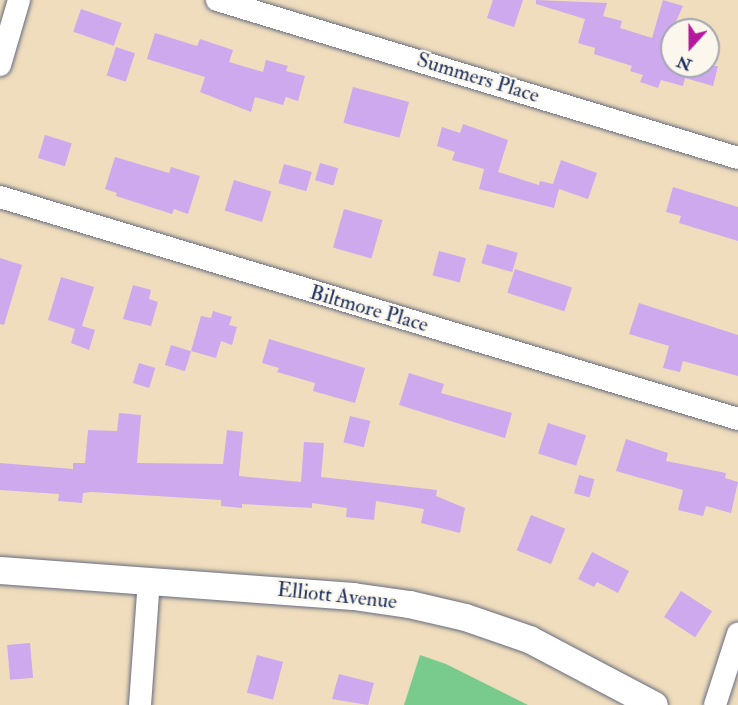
<!DOCTYPE html>
<style>
body{margin:0}
#map{position:relative;width:738px;height:705px;overflow:hidden;background:#f0ddbd;font-family:"IM FELL Double Pica",serif}
div>[style]{position:absolute}
.green>*{inset:0;background:#79cb8d}
.building>*{inset:0;background:#cea9ee;transform-origin:0 0}
.roads{filter:drop-shadow(0 0 2px #666c7f) drop-shadow(0 0 2px #666c7f)}
.minor>*{height:22px;margin:-11px;padding:0 11px;transform-origin:11px;border-radius:11px;background:#fff}
.tertiary>*{height:27px;margin:-13.5px;padding:0 13.5px;transform-origin:13.5px;border-radius:13.5px;background:#fff}
span{translate:-50% -50%;white-space:nowrap;text-align:center;line-height:1.15;-webkit-text-stroke:4.5px #fbf7ec;paint-order:stroke}
.street-label{font-size:21px;color:#1b2f5e}
.north{position:absolute;left:660px;top:18px;width:60px;height:60px;box-sizing:border-box;background:#fbf7ec;border:2px solid #a1a7b3;border-radius:50%;rotate:201deg;font-size:16px;font-weight:700;line-height:24px;text-align:center;color:#1b2f5e}
.north::after{content:'';display:block;margin:auto;width:21px;height:27px;background:#b5179e;clip-path:polygon(50% 0,100% 100%,50% 72%,0 100%)}
</style>
<div id="map">
<div class="green">
<div style="clip-path:polygon(420px 655px,446px 664px,528px 705px,404px 705px)"></div>
</div>
<div class="building">
<div style="clip-path:polygon(493px 0,523px 0,514px 27px,487px 18px)"></div>
<div style="clip-path:polygon(536px 0,607px 3px,603px 16px,622px 21px,620px 28px,652px 38px,663px 0,683px 6px,672px 30px,672px 66px,718px 66px,713px 86px,685px 78px,683px 86px,661px 80px,658px 88px,640px 82px,643px 75px,630px 71px,632px 66px,594px 54px,595px 48px,578px 43px,585px 19px,536px 4px)"></div>
<div style="left:81px;top:9px;width:43px;height:24px;rotate:19deg"></div>
<div style="clip-path:polygon(155px 33px,197px 46px,200px 39px,233px 50px,229px 62px,263px 72px,266px 60px,288px 66px,286px 71px,305px 76px,298px 101px,286px 97px,283px 105px,255px 97px,251px 112px,200px 92px,205px 77px,147px 59px)"></div>
<div style="left:116px;top:47px;width:20px;height:30px;rotate:18deg"></div>
<div style="left:353px;top:87px;width:58px;height:37px;rotate:15deg"></div>
<div style="clip-path:polygon(463px 124px,508px 140px,498px 172px,539px 185px,540px 181px,553px 184px,561px 160px,597px 173px,588px 199px,559px 189px,554px 208px,479px 189px,484px 169px,452px 160px,455px 152px,437px 146px,442px 127px,460px 133px)"></div>
<div style="left:45px;top:135px;width:28px;height:24px;rotate:17deg"></div>
<div style="clip-path:polygon(115px 157px,169px 173px,171px 167px,200px 176px,188px 214px,174px 209px,172px 214px,116px 196px,117px 193px,105px 189px)"></div>
<div style="left:320px;top:163px;width:19px;height:18px;rotate:16deg"></div>
<div style="left:284px;top:164px;width:29px;height:20px;rotate:16deg"></div>
<div style="left:234px;top:180px;width:39px;height:32px;rotate:17deg"></div>
<div style="clip-path:polygon(673px 187px,738px 207px,738px 241px,679px 223px,681px 216px,666px 212px)"></div>
<div style="left:344px;top:209px;width:40px;height:40px;rotate:16deg"></div>
<div style="left:487px;top:244px;width:32px;height:20px;rotate:16deg"></div>
<div style="left:439px;top:251px;width:28px;height:25px;rotate:15deg"></div>
<div style="clip-path:polygon(0 258px,22px 265px,4px 325px,0 324px)"></div>
<div style="left:515px;top:269px;width:60px;height:25px;rotate:18deg"></div>
<div style="clip-path:polygon(61px 277px,94px 287px,82px 326px,95px 330px,89px 350px,71px 343px,75px 329px,48px 320px)"></div>
<div style="clip-path:polygon(133px 285px,151px 290px,149px 299px,158px 302px,151px 326px,123px 319px)"></div>
<div style="clip-path:polygon(639px 303px,738px 335px,738px 376px,683px 361px,680px 372px,663px 368px,669px 346px,629px 334px)"></div>
<div style="clip-path:polygon(213px 311px,232px 317px,229px 325px,237px 327px,232px 345px,221px 341px,216px 358px,191px 351px,201px 316px,211px 318px)"></div>
<div style="clip-path:polygon(269px 339px,365px 368px,355px 403px,313px 391px,315px 383px,277px 372px,279px 368px,262px 363px)"></div>
<div style="left:171px;top:345px;width:21px;height:21px;rotate:17deg"></div>
<div style="left:139px;top:363px;width:17px;height:21px;rotate:17deg"></div>
<div style="clip-path:polygon(409px 373px,444px 384px,441px 393px,512px 413px,505px 438px,399px 405px)"></div>
<div style="clip-path:polygon(119px 413px,141px 415px,137px 463px,223px 464px,227px 430px,243px 432px,239px 476px,301px 482px,304px 442px,324px 443px,321px 477px,437px 490px,436px 496px,465px 508px,460px 533px,421px 523px,424px 509px,376px 501px,374px 520px,346px 517px,347px 508px,312px 503px,312px 508px,242px 504px,242px 508px,221px 506px,221px 500px,92px 492px,83px 493px,82px 503px,58px 501px,59px 494px,0 490px,0 463px,73px 469px,73px 463px,85px 463px,88px 430px,117px 431px)"></div>
<div style="left:350px;top:416px;width:21px;height:27px;rotate:14deg"></div>
<div style="left:548px;top:423px;width:40px;height:32px;rotate:18deg"></div>
<div style="clip-path:polygon(626px 439px,668px 453px,666px 461px,726px 473px,725px 478px,738px 482px,731px 513px,706px 506px,703px 516px,678px 510px,683px 490px,616px 471px)"></div>
<div style="left:579px;top:475px;width:16px;height:19px;rotate:15deg"></div>
<div style="left:531px;top:515px;width:37px;height:38px;rotate:22deg"></div>
<div style="clip-path:polygon(592px 552px,629px 571px,618px 593px,597px 582px,594px 587px,578px 579px)"></div>
<div style="left:681px;top:591px;width:37px;height:31px;rotate:33deg"></div>
<div style="left:30px;top:643px;width:35px;height:23px;rotate:85deg"></div>
<div style="left:257px;top:655px;width:27px;height:39px;rotate:15deg"></div>
<div style="clip-path:polygon(339px 674px,374px 683px,368px 705px,332px 699px)"></div>
</div>
<div class="roads">
<div class="minor">
<div style="left:217px;top:0;width:544px;rotate:16.87deg"></div>
<div style="left:0;top:65px;width:68px;rotate:-73.7deg"></div>
<div style="left:0;top:197px;width:771px;rotate:16.74deg"></div>
<div style="left:140px;top:705px;width:126px;rotate:-85.9deg"></div>
<div style="left:715px;top:705px;width:75px;rotate:-72.1deg"></div>
</div>
<div class="tertiary">
<div style="left:0;top:570px;width:354px;rotate:4.2deg"></div>
<div style="left:353px;top:596px;width:57px;rotate:8.1deg"></div>
<div style="left:409px;top:604px;width:57px;rotate:13.1deg"></div>
<div style="left:465px;top:617px;width:68px;rotate:19deg"></div>
<div style="left:529px;top:639px;width:141px;rotate:27.8deg"></div>
</div>
</div>
<div class="street-label">
<span style="left:478px;top:78px;rotate:17deg">Summers Place</span>
<span style="left:369px;top:309px;rotate:16deg">Biltmore Place</span>
<span style="left:337px;top:596px;rotate:6deg">Elliott Avenue</span>
</div>
<div class="north">N</div>
</div>
